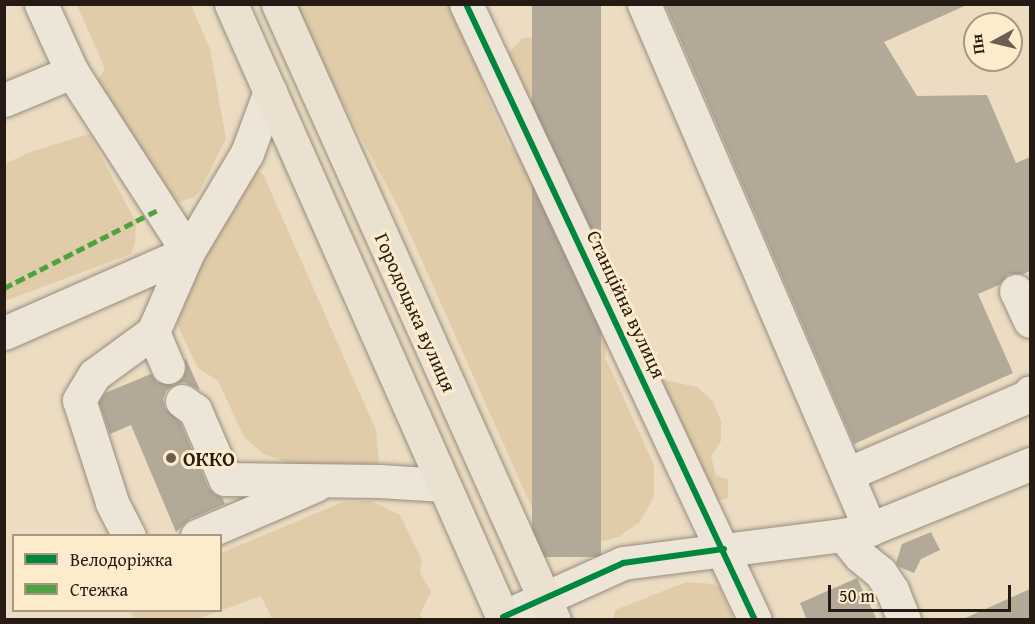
<!DOCTYPE html>
<meta charset="utf-8">
<style>
body{margin:0}
#map{position:relative;width:1035px;height:624px;overflow:hidden;background:#ebdcc2;font-family:"Gentium Book Plus",serif}
div>[style]{position:absolute}
.green>*{inset:0;background:#e1ccaa}
.building>*{inset:0;background:#b3a998;transform-origin:0 0}
.roads{filter:drop-shadow(0 0 2px #968d7e) drop-shadow(0 0 2px #968d7e)}
.minor>*{height:33px;margin:-16.5px;padding:0 16.5px;transform-origin:16.5px;border-radius:16.5px;background:#ede5d8}
.major>*{height:33px;margin:-16.5px;padding:0 16.5px;transform-origin:16.5px;border-radius:16.5px;background:#eae1d1}
.quiet>*{height:4.5px;margin-top:-2.25px;transform-origin:0;background:repeating-linear-gradient(90deg,#50a13f 0 9px,transparent 0 13.5px)}
.cycleway>*{height:6px;margin:-3px;padding:0 3px;transform-origin:3px;border-radius:3px;background:#00873e}
.dots>*{width:16px;height:16px;translate:-50% -50%;box-sizing:border-box;border:3px solid #fdeccc;border-radius:50%}
span{translate:-50% -50%;white-space:nowrap;text-align:center;line-height:1.15;-webkit-text-stroke:6px #fdeccc;paint-order:stroke}
.street-label{font-size:20px;color:#261a14}
.poi-label{font-size:20px;color:#261a14;font-weight:700}
.left{translate:0 -50%;text-align:left}
.frame{position:absolute;inset:0;border:6px solid #261a14;pointer-events:none}
.legend{position:absolute;left:12px;top:534px;width:210px;height:78px;box-sizing:border-box;background:#fdeccc;border:2px solid #a79882;margin:0;padding:8px 10px;list-style:none;font-size:18px;color:#261a14}
.legend li{display:flex;align-items:center;gap:12px;height:30px}
.legend b{width:30px;border:2px solid #a79882}
.north{position:absolute;left:963px;top:12px;width:60px;height:60px;box-sizing:border-box;background:#fdeccc;border:2px solid #a79882;border-radius:50%;rotate:262deg;font-size:16px;font-weight:700;line-height:24px;text-align:center;color:#261a14}
.north::after{content:'';display:block;margin:auto;width:21px;height:27px;background:#6b5e51;clip-path:polygon(50% 0,100% 100%,50% 72%,0 100%)}
.scale{position:absolute;left:828px;top:585px;width:183px;height:27px;box-sizing:border-box;border:3px solid #261a14;border-top:0;padding-left:8px;font-size:18px;line-height:21px;white-space:nowrap;color:#261a14;-webkit-text-stroke:4px #fdeccc;paint-order:stroke}
</style>
<div id="map">
<div class="green">
<div style="clip-path:polygon(77px 5px,191px 5px,210px 49px,226px 139px,199px 192px,194px 197px,180px 202px,172px 200px,95px 83px,105px 69px)"></div>
<div style="clip-path:polygon(291px 5px,454px 5px,477px 64px,485px 92px,509px 146px,540px 171px,556px 248px,569px 277px,588px 295px,608px 338px,605px 357px,654px 465px,654px 497px,640px 522px,618px 537px,593px 544px,557px 535px,536px 517px,398px 207px,340px 98px,310px 33px)"></div>
<div style="clip-path:polygon(540px 37px,557px 53px,563px 73px,549px 111px,537px 111px,528px 101px,507px 55px,522px 38px)"></div>
<div style="clip-path:polygon(89px 134px,136px 222px,135px 244px,131px 254px,5px 301px,5px 164px,30px 152px)"></div>
<div style="clip-path:polygon(256px 171px,263px 174px,376px 430px,379px 463px,328px 471px,295px 465px,263px 454px,244px 437px,218px 381px,197px 367px,177px 324px,180px 296px,243px 176px)"></div>
<div style="clip-path:polygon(659px 379px,697px 387px,712px 400px,721px 420px,721px 441px,711px 456px,716px 476px,728px 479px,728px 498px,716px 501px)"></div>
<div style="clip-path:polygon(371px 501px,400px 515px,422px 560px,420px 572px,431px 592px,420px 614px,422px 619px,272px 619px,261px 596px,197px 619px,134px 619px,130px 611px,220px 610px,221px 553px,343px 502px)"></div>
<div style="clip-path:polygon(686px 582px,712px 584px,720px 587px,733px 619px,613px 619px,615px 610px)"></div>
</div>
<div class="building">
<div style="left:532px;top:4px;width:69px;height:553px"></div>
<div style="clip-path:polygon(665px 4px,969px 4px,884px 42px,917px 96px,987px 95px,1016px 163px,1030px 157px,1030px 271px,1023px 274px,1009px 274px,999px 285px,978px 294px,1013px 373px,854px 444px)"></div>
<div style="clip-path:polygon(185px 359px,186px 359px,200px 390px,184px 382px,176px 384px,183px 378px,186px 370px)"></div>
<div style="clip-path:polygon(151px 374px,157px 382px,173px 385px,166px 391px,163px 399px,165px 408px,180px 422px,208px 487px,214px 494px,222px 497px,225px 504px,190px 519px,176px 532px,131px 425px,110px 434px,99px 402px,105px 393px)"></div>
<div style="clip-path:polygon(931px 532px,940px 550px,921px 559px,914px 573px,899px 567px,896px 563px,902px 544px)"></div>
<div style="clip-path:polygon(857px 578px,877px 620px,807px 620px,800px 603px)"></div>
<div style="clip-path:polygon(1030px 589px,1030px 620px,961px 620px)"></div>
</div>
<div class="roads">
<div class="minor">
<div style="left:41px;top:4px;width:75px;rotate:65.5deg"></div>
<div style="left:466px;top:4px;width:680px;rotate:64.87deg"></div>
<div style="left:644px;top:4px;width:572px;rotate:66.71deg"></div>
<div style="left:4px;top:100px;width:74px;rotate:-22.4deg"></div>
<div style="left:72px;top:72px;width:214px;rotate:57.2deg"></div>
<div style="left:188px;top:252px;width:201px;rotate:156.2deg"></div>
<div style="left:1016px;top:291px;width:33px;rotate:65deg"></div>
<div style="left:153px;top:332px;width:38px;rotate:67deg"></div>
<div style="left:182px;top:401px;width:16px;rotate:35deg"></div>
<div style="left:195px;top:410px;width:75px;rotate:66.5deg"></div>
<div style="left:225px;top:479px;width:154px;rotate:0.7deg"></div>
<div style="left:379px;top:481px;width:65px;rotate:3.5deg"></div>
<div style="left:847px;top:474px;width:197px;rotate:-23.3deg"></div>
<div style="left:1028px;top:396px;width:4px;rotate:-63deg"></div>
<div style="left:843px;top:535px;width:27px;rotate:51deg"></div>
<div style="left:860px;top:556px;width:26px;rotate:39deg"></div>
<div style="left:880px;top:572px;width:22px;rotate:56deg"></div>
<div style="left:892px;top:590px;width:32px;rotate:68deg"></div>
<div style="left:129px;top:536px;width:38px;rotate:-117deg"></div>
<div style="left:112px;top:502px;width:107px;rotate:-107.9deg"></div>
<div style="left:79px;top:400px;width:29px;rotate:-59deg"></div>
<div style="left:94px;top:375px;width:73px;rotate:-36.1deg"></div>
<div style="left:153px;top:332px;width:87px;rotate:-66.4deg"></div>
<div style="left:188px;top:252px;width:115px;rotate:-59.2deg"></div>
<div style="left:247px;top:153px;width:66px;rotate:-69.6deg"></div>
<div style="left:197px;top:536px;width:129px;rotate:-23.2deg"></div>
<div style="left:503px;top:617px;width:132px;rotate:-24.2deg"></div>
<div style="left:623px;top:563px;width:222px;rotate:-7.3deg"></div>
<div style="left:843px;top:535px;width:28px;rotate:-13deg"></div>
<div style="left:870px;top:529px;width:173px;rotate:-22.1deg"></div>
</div>
<div class="major">
<div style="left:231px;top:4px;width:674px;rotate:66.1deg"></div>
<div style="left:278px;top:4px;width:675px;rotate:65.87deg"></div>
</div>
</div>
<div class="quiet">
<div style="left:4px;top:288px;width:175px;rotate:-26.9deg"></div>
</div>
<div class="cycleway">
<div style="left:466px;top:4px;width:680px;rotate:64.87deg"></div>
<div style="left:503px;top:617px;width:132px;rotate:-24.2deg"></div>
<div style="left:623px;top:563px;width:102px;rotate:-7.9deg"></div>
</div>
<div class="dots">
<div style="left:171px;top:458px;background:#6b5e51"></div>
</div>
<div class="street-label">
<span style="left:627px;top:304px;rotate:65deg">Станційна вулиця</span>
<span style="left:416px;top:312px;rotate:66deg">Городоцька вулиця</span>
</div>
<div class="poi-label">
<span class="left" style="left:183px;top:458px">ОККО</span>
</div>
<div class="frame"></div>
<ul class="legend">
<li><b style="height:8px;background:#00873e"></b>Велодоріжка</li>
<li><b style="height:8px;background:#50a13f"></b>Стежка</li>
</ul>
<div class="north">Пн</div>
<div class="scale">50 m</div>
</div>
